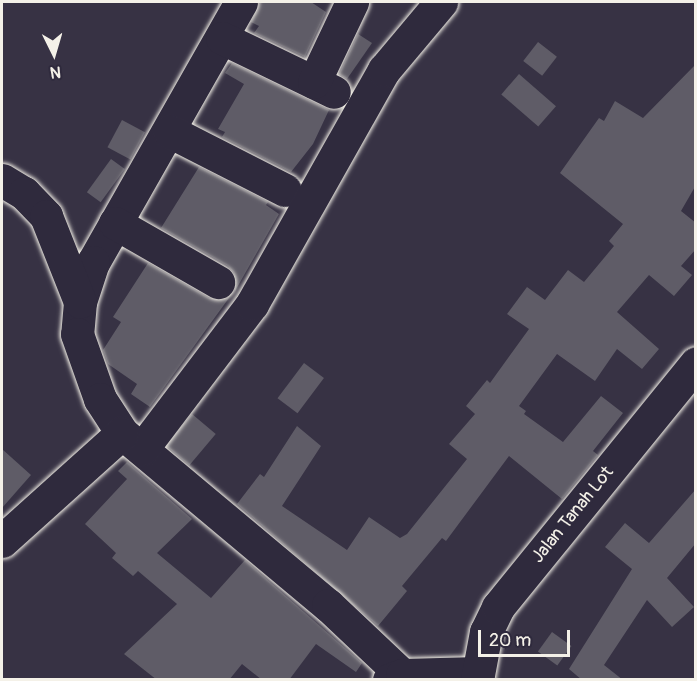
<!DOCTYPE html>
<style>
body{margin:0}
#map{position:relative;width:697px;height:681px;overflow:hidden;background:#373244;font-family:Pangolin,sans-serif}
div>[style]{position:absolute}
.building>*{inset:0;background:#5f5c67;transform-origin:0 0}
.roads{filter:drop-shadow(0 0 2px #f4f1e8) drop-shadow(0 0 2px #f4f1e8)}
.minor>*{height:33px;margin:-16.5px;padding:0 16.5px;transform-origin:16.5px;border-radius:16.5px;background:#2f2a3d}
.major>*{height:33px;margin:-16.5px;padding:0 16.5px;transform-origin:16.5px;border-radius:16.5px;background:#2f2a3d}
span{translate:-50% -50%;white-space:nowrap;text-align:center;line-height:1.15;-webkit-text-stroke:5px #2f2a3d;paint-order:stroke}
.street-label{font-size:18px;color:#f4f1e8}
.frame{position:absolute;inset:0;border:3px solid #f4f1e8;pointer-events:none}
.north{position:absolute;left:24px;top:24px;width:60px;height:60px;-webkit-text-stroke:4px #2f2a3d;paint-order:stroke;rotate:175deg;font-size:16px;font-weight:700;line-height:24px;text-align:center;color:#f4f1e8}
.north::after{content:'';display:block;margin:auto;width:21px;height:27px;background:#f4f1e8;clip-path:polygon(50% 0,100% 100%,50% 72%,0 100%)}
.scale{position:absolute;left:478px;top:630px;width:92px;height:27px;box-sizing:border-box;border:3px solid #f4f1e8;border-top:0;padding-left:8px;font-size:18px;line-height:21px;white-space:nowrap;color:#f4f1e8;-webkit-text-stroke:4px #2f2a3d;paint-order:stroke}
</style>
<div id="map">
<div class="building">
<div style="clip-path:polygon(260px 2px,311px 2px,326px 12px,305px 57px,254px 33px,259px 26px,251px 22px)"></div>
<div style="clip-path:polygon(358px 34px,372px 43px,347px 79px,339px 74px)"></div>
<div style="left:538px;top:42px;width:24px;height:24px;rotate:38deg"></div>
<div style="clip-path:polygon(232px 63px,329px 110px,313px 144px,291px 172px,222px 137px,225px 132px,218px 129px,244px 84px,225px 73px)"></div>
<div style="clip-path:polygon(696px 64px,696px 185px,681px 211px,696px 223px,696px 249px,681px 266px,692px 275px,674px 296px,649px 275px,617px 312px,659px 349px,642px 369px,617px 349px,595px 381px,557px 354px,519px 406px,526px 411px,524px 414px,563px 442px,601px 396px,623px 413px,593px 451px,598px 455px,562px 499px,509px 456px,446px 541px,442px 538px,402px 586px,407px 591px,378px 626px,237px 504px,260px 474px,264px 477px,297px 426px,321px 446px,282px 506px,347px 550px,369px 517px,400px 538px,407px 534px,467px 459px,449px 444px,475px 414px,466px 406px,487px 380px,490px 383px,529px 329px,507px 314px,527px 287px,545px 300px,568px 270px,584px 282px,614px 246px,609px 241px,623px 224px,560px 173px,599px 118px,604px 121px,615px 101px,643px 118px)"></div>
<div style="left:519px;top:74px;width:49px;height:27px;rotate:41deg"></div>
<div style="left:122px;top:120px;width:26px;height:31px;rotate:28deg"></div>
<div style="left:111px;top:159px;width:17px;height:41px;rotate:36deg"></div>
<div style="clip-path:polygon(199px 167px,268px 202px,266px 205px,279px 214px,235px 291px,234px 273px,228px 266px,161px 228px)"></div>
<div style="clip-path:polygon(148px 263px,209px 298px,227px 298px,234px 291px,150px 407px,131px 394px,137px 384px,108px 364px,103px 350px,121px 322px,113px 317px)"></div>
<div style="left:304px;top:363px;width:25px;height:44px;rotate:37deg"></div>
<div style="left:192px;top:414px;width:31px;height:41px;rotate:40deg"></div>
<div style="clip-path:polygon(2px 449px,31px 475px,2px 508px)"></div>
<div style="clip-path:polygon(127px 462px,192px 519px,157px 553px,211px 598px,245px 560px,362px 663px,356px 672px,316px 644px,289px 680px,262px 680px,242px 664px,229px 680px,157px 680px,124px 654px,177px 604px,138px 571px,133px 576px,112px 558px,116px 553px,85px 524px,127px 479px,118px 471px)"></div>
<div style="clip-path:polygon(696px 489px,696px 543px,667px 578px,694px 607px,672px 627px,647px 600px,604px 665px,623px 680px,582px 680px,569px 669px,632px 569px,605px 547px,625px 523px,649px 543px)"></div>
<div style="left:552px;top:632px;width:24px;height:24px;rotate:36deg"></div>
</div>
<div class="roads">
<div class="minor">
<div style="left:241px;top:2px;width:299px;rotate:119.6deg"></div>
<div style="left:93px;top:262px;width:42px;rotate:108deg"></div>
<div style="left:80px;top:302px;width:32px;rotate:95deg"></div>
<div style="left:77px;top:334px;width:69px;rotate:70.5deg"></div>
<div style="left:100px;top:399px;width:40px;rotate:57.1deg"></div>
<div style="left:122px;top:433px;width:268px;rotate:39.9deg"></div>
<div style="left:328px;top:605px;width:102px;rotate:43.4deg"></div>
<div style="left:222px;top:38px;width:124px;rotate:25.7deg"></div>
<div style="left:314px;top:82px;width:89px;rotate:-64.6deg"></div>
<div style="left:169px;top:131px;width:130px;rotate:27deg"></div>
<div style="left:2px;top:180px;width:26px;rotate:31deg"></div>
<div style="left:24px;top:193px;width:32px;rotate:46deg"></div>
<div style="left:46px;top:216px;width:92px;rotate:68.4deg"></div>
<div style="left:115px;top:223px;width:119px;rotate:29.8deg"></div>
<div style="left:142px;top:449px;width:182px;rotate:-52.8deg"></div>
<div style="left:252px;top:304px;width:269px;rotate:-60.6deg"></div>
<div style="left:384px;top:70px;width:89px;rotate:-50deg"></div>
<div style="left:2px;top:541px;width:161px;rotate:-42deg"></div>
<div style="left:389px;top:680px;width:14px;rotate:-21deg"></div>
<div style="left:402px;top:675px;width:76px;rotate:-1.5deg"></div>
</div>
<div class="major">
<div style="left:477px;top:680px;width:49px;rotate:-79.4deg"></div>
<div style="left:486px;top:632px;width:28px;rotate:-64deg"></div>
<div style="left:498px;top:607px;width:314px;rotate:-50.9deg"></div>
</div>
</div>
<div class="street-label">
<span style="left:573px;top:515px;rotate:-51deg">Jalan Tanah Lot</span>
</div>
<div class="frame"></div>
<div class="north">N</div>
<div class="scale">20 m</div>
</div>
